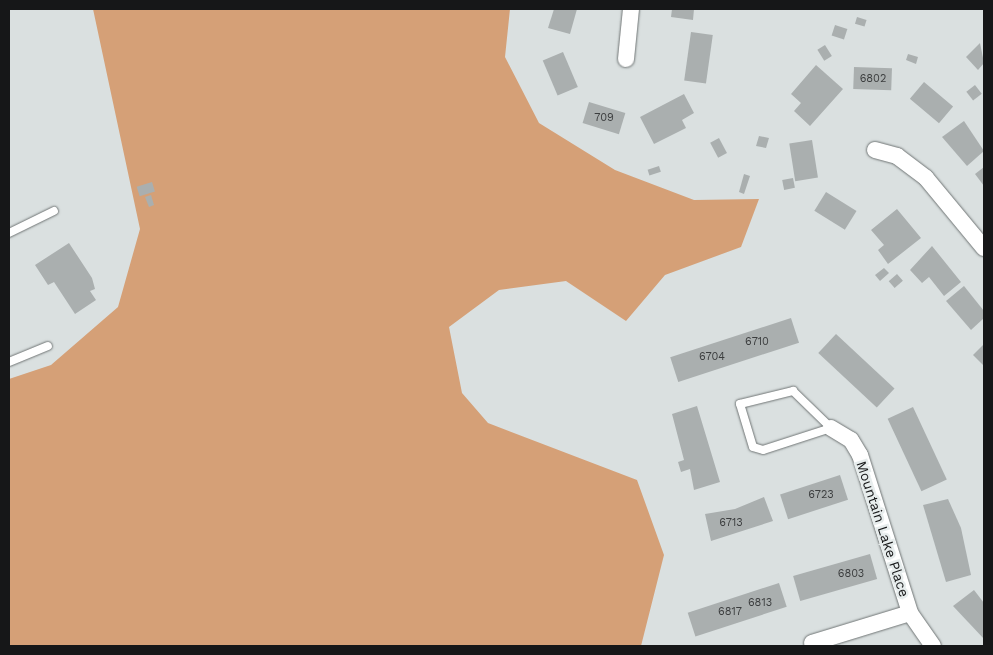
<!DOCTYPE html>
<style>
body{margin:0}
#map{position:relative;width:993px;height:655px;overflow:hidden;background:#dae0e0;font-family:"Work Sans",sans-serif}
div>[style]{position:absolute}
.green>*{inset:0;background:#d5a077}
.building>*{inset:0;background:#aaafaf;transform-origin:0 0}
.roads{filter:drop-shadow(0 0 1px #707575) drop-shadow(0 0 1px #707575)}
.lane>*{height:8px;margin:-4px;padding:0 4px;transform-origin:4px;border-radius:4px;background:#fff}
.street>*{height:16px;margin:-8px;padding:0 8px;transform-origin:8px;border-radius:8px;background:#fff}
span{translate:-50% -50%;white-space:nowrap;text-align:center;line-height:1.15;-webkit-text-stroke:5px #e7eded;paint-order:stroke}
.number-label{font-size:11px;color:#3b3d3e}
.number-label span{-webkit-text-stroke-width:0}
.street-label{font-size:14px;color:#161718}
.frame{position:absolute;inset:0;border:10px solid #161718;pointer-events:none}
</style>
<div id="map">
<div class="green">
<div style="clip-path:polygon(93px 9px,510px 9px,505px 57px,539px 123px,615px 170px,694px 200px,759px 199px,741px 247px,665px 275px,626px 321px,566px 281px,499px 290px,449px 327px,462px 393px,488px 423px,637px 480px,664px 555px,641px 646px,9px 646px,9px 379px,51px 365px,118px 307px,140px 229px)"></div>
</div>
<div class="building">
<div style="clip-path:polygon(554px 9px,577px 9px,570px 34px,548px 28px)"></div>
<div style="clip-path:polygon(672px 9px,694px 9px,693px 20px,671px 17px)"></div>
<div style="left:857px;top:17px;width:10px;height:7px;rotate:17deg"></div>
<div style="left:835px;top:25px;width:13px;height:11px;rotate:18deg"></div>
<div style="left:691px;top:32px;width:22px;height:49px;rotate:8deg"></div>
<div style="clip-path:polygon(980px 43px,984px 63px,978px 70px,966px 57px)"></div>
<div style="left:825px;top:45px;width:13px;height:9px;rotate:58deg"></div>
<div style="left:563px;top:52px;width:38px;height:22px;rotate:67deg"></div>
<div style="clip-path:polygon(908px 54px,918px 57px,916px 64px,906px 60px)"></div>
<div style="clip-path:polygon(816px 65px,843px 89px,810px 126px,794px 111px,801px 103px,791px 94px)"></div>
<div style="left:854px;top:67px;width:38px;height:22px;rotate:2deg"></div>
<div style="left:924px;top:82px;width:38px;height:22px;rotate:40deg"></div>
<div style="left:975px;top:85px;width:11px;height:11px;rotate:52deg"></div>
<div style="clip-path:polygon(684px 94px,694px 113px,682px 120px,686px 128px,654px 144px,640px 117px)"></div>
<div style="left:589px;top:102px;width:38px;height:22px;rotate:17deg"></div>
<div style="clip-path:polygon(964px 121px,984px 151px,967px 166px,942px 137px)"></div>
<div style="clip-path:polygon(759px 136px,769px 138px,766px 148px,756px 146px)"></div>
<div style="left:719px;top:138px;width:17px;height:10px;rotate:62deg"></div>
<div style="left:812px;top:140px;width:38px;height:23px;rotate:81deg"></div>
<div style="left:659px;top:166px;width:6px;height:12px;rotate:72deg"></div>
<div style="clip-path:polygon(984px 167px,984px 186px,975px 174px)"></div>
<div style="clip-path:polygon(744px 174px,750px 176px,744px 194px,739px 192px)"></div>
<div style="left:793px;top:178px;width:10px;height:11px;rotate:79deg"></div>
<div style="left:152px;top:182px;width:10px;height:16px;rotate:73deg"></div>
<div style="left:826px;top:192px;width:36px;height:22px;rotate:32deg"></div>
<div style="clip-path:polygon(151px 195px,154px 205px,149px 207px,145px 197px)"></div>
<div style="clip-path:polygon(897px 209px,921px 238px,888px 264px,878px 250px,884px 245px,871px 230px)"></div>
<div style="clip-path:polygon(69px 243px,92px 278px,95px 289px,90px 291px,96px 300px,75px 314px,54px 282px,48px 285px,35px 265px)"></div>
<div style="clip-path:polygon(932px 246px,961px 282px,944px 296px,929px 277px,922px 283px,910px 270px)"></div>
<div style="clip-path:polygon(884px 268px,889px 273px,880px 281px,875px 275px)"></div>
<div style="left:897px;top:274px;width:9px;height:11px;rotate:49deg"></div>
<div style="clip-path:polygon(964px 286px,984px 311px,984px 318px,971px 330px,946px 301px)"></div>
<div style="left:791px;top:318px;width:26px;height:127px;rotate:72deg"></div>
<div style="left:836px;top:334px;width:80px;height:26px;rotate:43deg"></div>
<div style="clip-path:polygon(984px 344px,984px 366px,973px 355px)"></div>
<div style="clip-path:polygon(697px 406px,720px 482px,694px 490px,690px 469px,681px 472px,678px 462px,684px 460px,672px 414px)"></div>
<div style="left:913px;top:407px;width:80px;height:28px;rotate:65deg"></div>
<div style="left:840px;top:475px;width:26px;height:63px;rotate:72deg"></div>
<div style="clip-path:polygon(764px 497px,773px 521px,711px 541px,705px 514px,735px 509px)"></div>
<div style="clip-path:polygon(948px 499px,961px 528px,971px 575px,946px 582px,923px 505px)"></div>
<div style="left:870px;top:554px;width:26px;height:80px;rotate:74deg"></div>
<div style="left:779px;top:583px;width:25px;height:96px;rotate:72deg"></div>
<div style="clip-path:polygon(974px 590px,984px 603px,984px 639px,953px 606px)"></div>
</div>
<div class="roads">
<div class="lane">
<div style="left:9px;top:233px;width:50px;rotate:-26.1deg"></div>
<div style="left:9px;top:362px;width:42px;rotate:-22.3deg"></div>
<div style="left:793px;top:391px;width:53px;rotate:44.2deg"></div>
<div style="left:831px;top:428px;width:71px;rotate:162.1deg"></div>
<div style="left:763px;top:450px;width:10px;rotate:-163deg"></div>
<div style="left:753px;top:447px;width:45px;rotate:-106.8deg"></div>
<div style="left:740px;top:404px;width:55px;rotate:-13.8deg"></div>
</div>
<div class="street">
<div style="left:626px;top:59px;width:50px;rotate:-84.3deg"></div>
<div style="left:875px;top:150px;width:23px;rotate:15deg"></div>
<div style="left:897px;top:156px;width:36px;rotate:37deg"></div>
<div style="left:926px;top:178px;width:91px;rotate:50.4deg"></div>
<div style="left:831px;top:428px;width:23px;rotate:31deg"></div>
<div style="left:851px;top:440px;width:17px;rotate:59deg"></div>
<div style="left:860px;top:455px;width:166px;rotate:72.4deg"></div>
<div style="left:812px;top:643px;width:102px;rotate:-17deg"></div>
<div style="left:910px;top:613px;width:40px;rotate:55.1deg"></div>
</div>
</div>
<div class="number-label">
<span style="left:873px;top:79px">6802</span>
<span style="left:604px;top:118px">709</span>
<span style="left:757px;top:342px">6710</span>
<span style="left:712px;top:357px">6704</span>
<span style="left:821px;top:495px">6723</span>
<span style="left:731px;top:523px">6713</span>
<span style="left:851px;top:574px">6803</span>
<span style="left:760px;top:603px">6813</span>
<span style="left:730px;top:612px">6817</span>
</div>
<div class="street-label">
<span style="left:883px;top:529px;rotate:72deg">Mountain Lake Place</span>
</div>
<div class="frame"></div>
</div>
